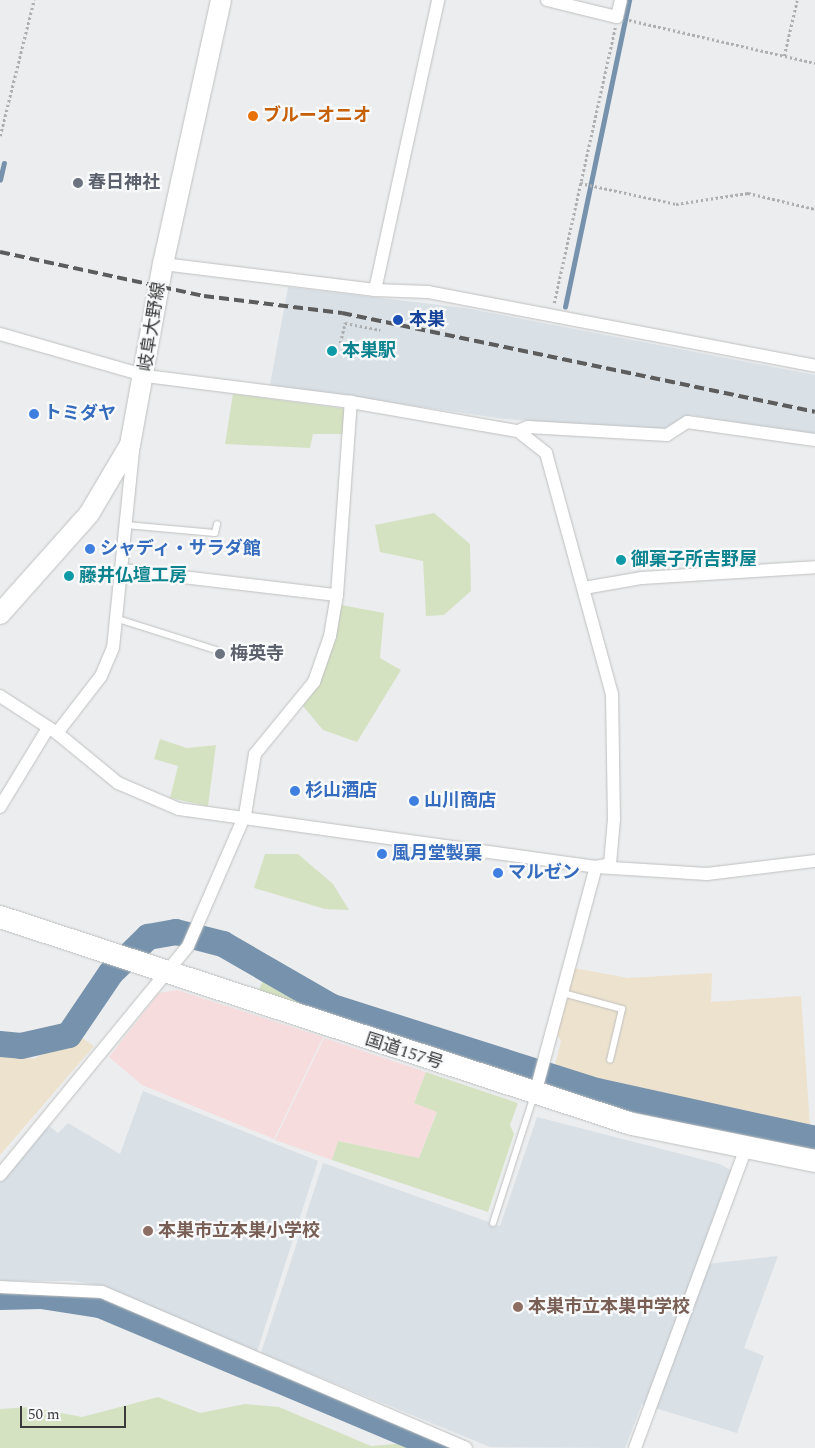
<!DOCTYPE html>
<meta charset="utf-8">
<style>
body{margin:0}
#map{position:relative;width:815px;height:1448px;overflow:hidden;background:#ecedee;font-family:Spectral,"Noto Sans JP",serif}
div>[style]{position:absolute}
.commercial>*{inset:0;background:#ede2cd}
.industrial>*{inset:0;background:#f7dcdd}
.built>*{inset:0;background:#d9e0e6}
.green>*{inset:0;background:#d5e2c2}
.stream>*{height:4.5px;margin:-2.25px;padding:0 2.25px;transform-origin:2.25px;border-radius:2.25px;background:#7792ac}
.river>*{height:26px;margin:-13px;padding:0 13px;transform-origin:13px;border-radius:13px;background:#7792ac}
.path>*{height:2.5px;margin-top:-1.25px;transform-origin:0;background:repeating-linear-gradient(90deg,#aeafb0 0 2.5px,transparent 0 5px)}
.roads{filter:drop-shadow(0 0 1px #bfc0c0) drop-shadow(0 0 1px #bfc0c0)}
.lane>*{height:6px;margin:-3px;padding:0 3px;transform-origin:3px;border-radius:3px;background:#fff}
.street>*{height:12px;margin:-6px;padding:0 6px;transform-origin:6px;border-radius:6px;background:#fff}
.primary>*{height:20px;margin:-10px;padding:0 10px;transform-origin:10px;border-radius:10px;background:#fff}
.highway>*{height:22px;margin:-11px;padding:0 11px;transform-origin:11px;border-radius:11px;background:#fff}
.rail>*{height:4px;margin-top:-2px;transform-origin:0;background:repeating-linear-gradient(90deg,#5c5c5c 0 10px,transparent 0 15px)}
.dots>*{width:14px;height:14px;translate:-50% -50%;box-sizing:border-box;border:2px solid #f9fafb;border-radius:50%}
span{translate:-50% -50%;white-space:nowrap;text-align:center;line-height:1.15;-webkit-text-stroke:4.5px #f9fafb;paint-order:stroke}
.food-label{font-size:18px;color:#c56008;font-weight:700}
.left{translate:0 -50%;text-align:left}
.worship-label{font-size:18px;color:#5b616d;font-weight:700}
.transit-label{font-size:18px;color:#164399;font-weight:700}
.street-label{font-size:18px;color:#3b3b3b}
.culture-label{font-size:18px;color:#0d838f;font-weight:700}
.shop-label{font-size:18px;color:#366cbe;font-weight:700}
.education-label{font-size:18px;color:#785e54;font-weight:700}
.scale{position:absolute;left:20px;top:1406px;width:106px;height:22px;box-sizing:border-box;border:2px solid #3b3b3b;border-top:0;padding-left:6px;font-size:15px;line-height:18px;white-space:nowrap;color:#3b3b3b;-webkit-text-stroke:4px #f9fafb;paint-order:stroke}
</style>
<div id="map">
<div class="commercial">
<div style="clip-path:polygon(574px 968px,628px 978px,712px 973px,711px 1002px,801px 996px,810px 1126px,554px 1068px,561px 1042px,557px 1033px)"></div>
<div style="clip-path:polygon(78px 1035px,94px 1046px,0 1155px,0 1054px,34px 1059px)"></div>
</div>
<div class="industrial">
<div style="clip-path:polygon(177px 990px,323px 1037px,274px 1139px,142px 1085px,109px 1057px,159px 993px)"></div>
<div style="clip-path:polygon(324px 1038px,426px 1072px,414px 1103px,437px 1111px,419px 1158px,339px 1141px,332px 1160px,275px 1140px)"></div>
</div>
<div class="built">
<div style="clip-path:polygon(288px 287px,465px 308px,815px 375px,815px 436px,691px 415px,667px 431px,505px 419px,270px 385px)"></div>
<div style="clip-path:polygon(143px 1091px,318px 1161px,257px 1352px,104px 1287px,74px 1281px,0 1281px,0 1182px,47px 1124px,58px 1133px,68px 1123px,120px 1154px)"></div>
<div style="clip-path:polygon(537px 1117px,720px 1164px,732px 1171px,699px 1265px,778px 1256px,744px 1348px,764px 1356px,737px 1433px,642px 1404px,625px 1448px,490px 1447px,261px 1353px,323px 1163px,500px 1226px)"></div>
</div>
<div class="green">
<div style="clip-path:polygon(233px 394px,347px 409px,345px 434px,313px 434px,310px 448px,225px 444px)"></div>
<div style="clip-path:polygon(434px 513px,470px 544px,471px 591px,444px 615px,426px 616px,423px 561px,380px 552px,375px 525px)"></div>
<div style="clip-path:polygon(341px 605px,384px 613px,380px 658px,401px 670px,357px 742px,323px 730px,303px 706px)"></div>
<div style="clip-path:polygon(160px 739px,187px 748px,216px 745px,208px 806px,170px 798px,178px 766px,154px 759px)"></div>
<div style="clip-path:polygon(265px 854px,298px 854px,333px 884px,349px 910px,325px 909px,254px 888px)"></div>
<div style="clip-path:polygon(265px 976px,310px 999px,317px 1010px,258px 992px)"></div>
<div style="clip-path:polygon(426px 1072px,518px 1103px,510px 1125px,514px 1134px,488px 1212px,332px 1160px,338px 1141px,419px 1158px,437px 1112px,414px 1103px)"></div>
<div style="clip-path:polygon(158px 1397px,200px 1413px,245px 1404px,279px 1407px,371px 1446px,408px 1443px,419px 1448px,0 1448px,0 1409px,30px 1407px,82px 1417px)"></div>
</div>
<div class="stream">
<div style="left:0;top:180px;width:17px;rotate:-77deg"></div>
<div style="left:565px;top:307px;width:314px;rotate:-78.2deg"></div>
</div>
<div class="river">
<div style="left:0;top:1044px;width:21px;rotate:5deg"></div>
<div style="left:21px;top:1046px;width:49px;rotate:-12.9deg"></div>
<div style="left:69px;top:1035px;width:75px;rotate:-55.9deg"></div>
<div style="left:111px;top:973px;width:52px;rotate:-44.2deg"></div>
<div style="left:148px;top:937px;width:28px;rotate:-10deg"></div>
<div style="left:176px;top:932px;width:49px;rotate:14.3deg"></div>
<div style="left:223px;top:944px;width:126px;rotate:30deg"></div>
<div style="left:332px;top:1007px;width:278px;rotate:17.6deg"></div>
<div style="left:597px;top:1091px;width:223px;rotate:12.4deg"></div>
<div style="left:0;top:1297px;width:41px;rotate:-1.4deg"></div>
<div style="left:41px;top:1296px;width:60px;rotate:8.7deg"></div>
<div style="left:100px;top:1305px;width:370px;rotate:22.8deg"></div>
</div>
<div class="path">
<div style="left:629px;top:20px;width:191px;rotate:13deg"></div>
<div style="left:784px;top:56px;width:57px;rotate:-76.9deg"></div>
<div style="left:0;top:136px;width:140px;rotate:-76deg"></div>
<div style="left:580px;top:183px;width:98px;rotate:12.3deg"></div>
<div style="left:676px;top:204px;width:73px;rotate:-8.7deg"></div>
<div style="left:748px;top:193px;width:69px;rotate:13.4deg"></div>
<div style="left:554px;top:303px;width:282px;rotate:-77.5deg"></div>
<div style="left:340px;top:343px;width:21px;rotate:-76deg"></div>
<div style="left:345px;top:323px;width:36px;rotate:11deg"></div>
</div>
<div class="roads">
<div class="lane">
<div style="left:126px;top:525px;width:89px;rotate:5.1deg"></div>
<div style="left:215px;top:533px;width:9px;rotate:-77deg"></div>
<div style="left:118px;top:619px;width:103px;rotate:17.6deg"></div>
<div style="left:563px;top:993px;width:61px;rotate:15.2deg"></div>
<div style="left:622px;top:1009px;width:52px;rotate:103.2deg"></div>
<div style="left:493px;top:1223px;width:134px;rotate:-72.2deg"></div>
</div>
<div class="street">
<div style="left:547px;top:0;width:72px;rotate:13.7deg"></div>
<div style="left:617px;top:17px;width:17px;rotate:-77deg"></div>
<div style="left:163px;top:264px;width:214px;rotate:7deg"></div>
<div style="left:375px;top:290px;width:53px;rotate:2.2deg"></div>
<div style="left:428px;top:292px;width:394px;rotate:10.8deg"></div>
<div style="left:375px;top:290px;width:297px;rotate:-77.7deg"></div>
<div style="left:0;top:334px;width:152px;rotate:16deg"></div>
<div style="left:146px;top:376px;width:207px;rotate:7.2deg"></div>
<div style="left:351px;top:402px;width:169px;rotate:9.9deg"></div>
<div style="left:518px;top:431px;width:36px;rotate:38deg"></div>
<div style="left:546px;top:453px;width:250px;rotate:74.7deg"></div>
<div style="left:612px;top:694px;width:125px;rotate:89.1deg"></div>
<div style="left:614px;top:819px;width:45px;rotate:95.1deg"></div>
<div style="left:610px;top:864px;width:14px;rotate:168deg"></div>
<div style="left:518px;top:431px;width:11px;rotate:-22deg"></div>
<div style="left:528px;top:427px;width:139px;rotate:3.3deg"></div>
<div style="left:667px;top:435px;width:24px;rotate:-33deg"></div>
<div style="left:687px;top:422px;width:129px;rotate:8deg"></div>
<div style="left:123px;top:570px;width:215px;rotate:6.7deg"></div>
<div style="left:584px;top:588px;width:59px;rotate:-9.8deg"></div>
<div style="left:642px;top:578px;width:173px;rotate:-3.6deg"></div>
<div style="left:0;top:696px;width:68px;rotate:33deg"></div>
<div style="left:57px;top:733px;width:79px;rotate:39.3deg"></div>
<div style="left:118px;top:783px;width:66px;rotate:23.1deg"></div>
<div style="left:179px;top:809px;width:421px;rotate:7.9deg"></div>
<div style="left:596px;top:867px;width:111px;rotate:3.6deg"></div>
<div style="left:707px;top:874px;width:109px;rotate:-6.9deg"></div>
<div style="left:57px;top:733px;width:72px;rotate:-52.3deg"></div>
<div style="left:101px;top:676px;width:30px;rotate:-67deg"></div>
<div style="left:113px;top:648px;width:198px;rotate:-84.2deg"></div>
<div style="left:133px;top:451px;width:7px;rotate:-117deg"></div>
<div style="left:0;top:807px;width:92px;rotate:-58.7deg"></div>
<div style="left:535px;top:1094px;width:235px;rotate:-75deg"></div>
<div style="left:0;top:1175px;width:296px;rotate:-50.6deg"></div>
<div style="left:188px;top:946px;width:143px;rotate:-66.5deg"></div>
<div style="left:245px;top:815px;width:62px;rotate:-80.7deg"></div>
<div style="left:255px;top:754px;width:93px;rotate:-50.7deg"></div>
<div style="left:314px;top:682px;width:49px;rotate:-70.8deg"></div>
<div style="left:330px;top:636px;width:42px;rotate:-80.3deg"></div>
<div style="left:337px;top:595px;width:194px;rotate:-85.9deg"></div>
<div style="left:0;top:1287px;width:102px;rotate:2.8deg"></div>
<div style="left:102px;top:1292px;width:396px;rotate:23.2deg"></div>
<div style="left:635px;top:1448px;width:318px;rotate:-69.7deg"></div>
</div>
<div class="primary">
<div style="left:0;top:614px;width:134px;rotate:-48.3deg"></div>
<div style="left:89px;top:514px;width:80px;rotate:-59.3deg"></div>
<div style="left:130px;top:445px;width:184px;rotate:-79.7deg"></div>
<div style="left:163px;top:264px;width:270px;rotate:-77.6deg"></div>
</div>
<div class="highway">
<div style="left:0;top:917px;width:665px;rotate:18.14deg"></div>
<div style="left:632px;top:1124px;width:187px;rotate:11.4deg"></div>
</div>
</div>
<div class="rail">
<div style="left:0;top:252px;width:209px;rotate:12.2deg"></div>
<div style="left:204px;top:296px;width:139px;rotate:7deg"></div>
<div style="left:342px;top:313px;width:483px;rotate:11.8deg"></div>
</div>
<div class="dots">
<div style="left:253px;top:116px;background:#e8710a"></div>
<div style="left:78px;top:183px;background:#6b7280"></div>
<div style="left:398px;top:320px;background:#1a4fb4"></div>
<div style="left:332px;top:351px;background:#0f9aa8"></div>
<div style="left:34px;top:414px;background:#3f7fe0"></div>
<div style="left:90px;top:549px;background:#3f7fe0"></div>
<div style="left:621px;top:560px;background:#0f9aa8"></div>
<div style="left:69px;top:576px;background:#0f9aa8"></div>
<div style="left:220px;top:654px;background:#6b7280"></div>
<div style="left:295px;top:791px;background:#3f7fe0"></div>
<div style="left:414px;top:801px;background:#3f7fe0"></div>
<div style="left:382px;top:854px;background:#3f7fe0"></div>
<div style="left:498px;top:873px;background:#3f7fe0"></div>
<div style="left:148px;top:1231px;background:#8d6e63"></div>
<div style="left:518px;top:1307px;background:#8d6e63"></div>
</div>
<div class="food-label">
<span class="left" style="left:263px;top:116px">ブルーオニオ</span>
</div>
<div class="worship-label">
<span class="left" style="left:88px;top:183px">春日神社</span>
<span class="left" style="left:230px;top:654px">梅英寺</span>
</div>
<div class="transit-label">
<span class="left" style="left:409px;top:320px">本巣</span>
</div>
<div class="street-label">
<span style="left:153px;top:327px;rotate:-81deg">岐阜大野線</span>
<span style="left:404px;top:1052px;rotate:18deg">国道157号</span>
</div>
<div class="culture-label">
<span class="left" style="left:342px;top:351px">本巣駅</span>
<span class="left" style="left:631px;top:560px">御菓子所吉野屋</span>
<span class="left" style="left:79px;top:576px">藤井仏壇工房</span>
</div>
<div class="shop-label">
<span class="left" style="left:44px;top:414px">トミダヤ</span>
<span class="left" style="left:100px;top:549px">シャディ・サラダ館</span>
<span class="left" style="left:305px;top:791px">杉山酒店</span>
<span class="left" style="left:424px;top:801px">山川商店</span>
<span class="left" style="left:392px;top:854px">風月堂製菓</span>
<span class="left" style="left:508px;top:873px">マルゼン</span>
</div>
<div class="education-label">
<span class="left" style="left:158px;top:1231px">本巣市立本巣小学校</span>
<span class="left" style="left:528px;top:1307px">本巣市立本巣中学校</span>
</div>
<div class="scale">50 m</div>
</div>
